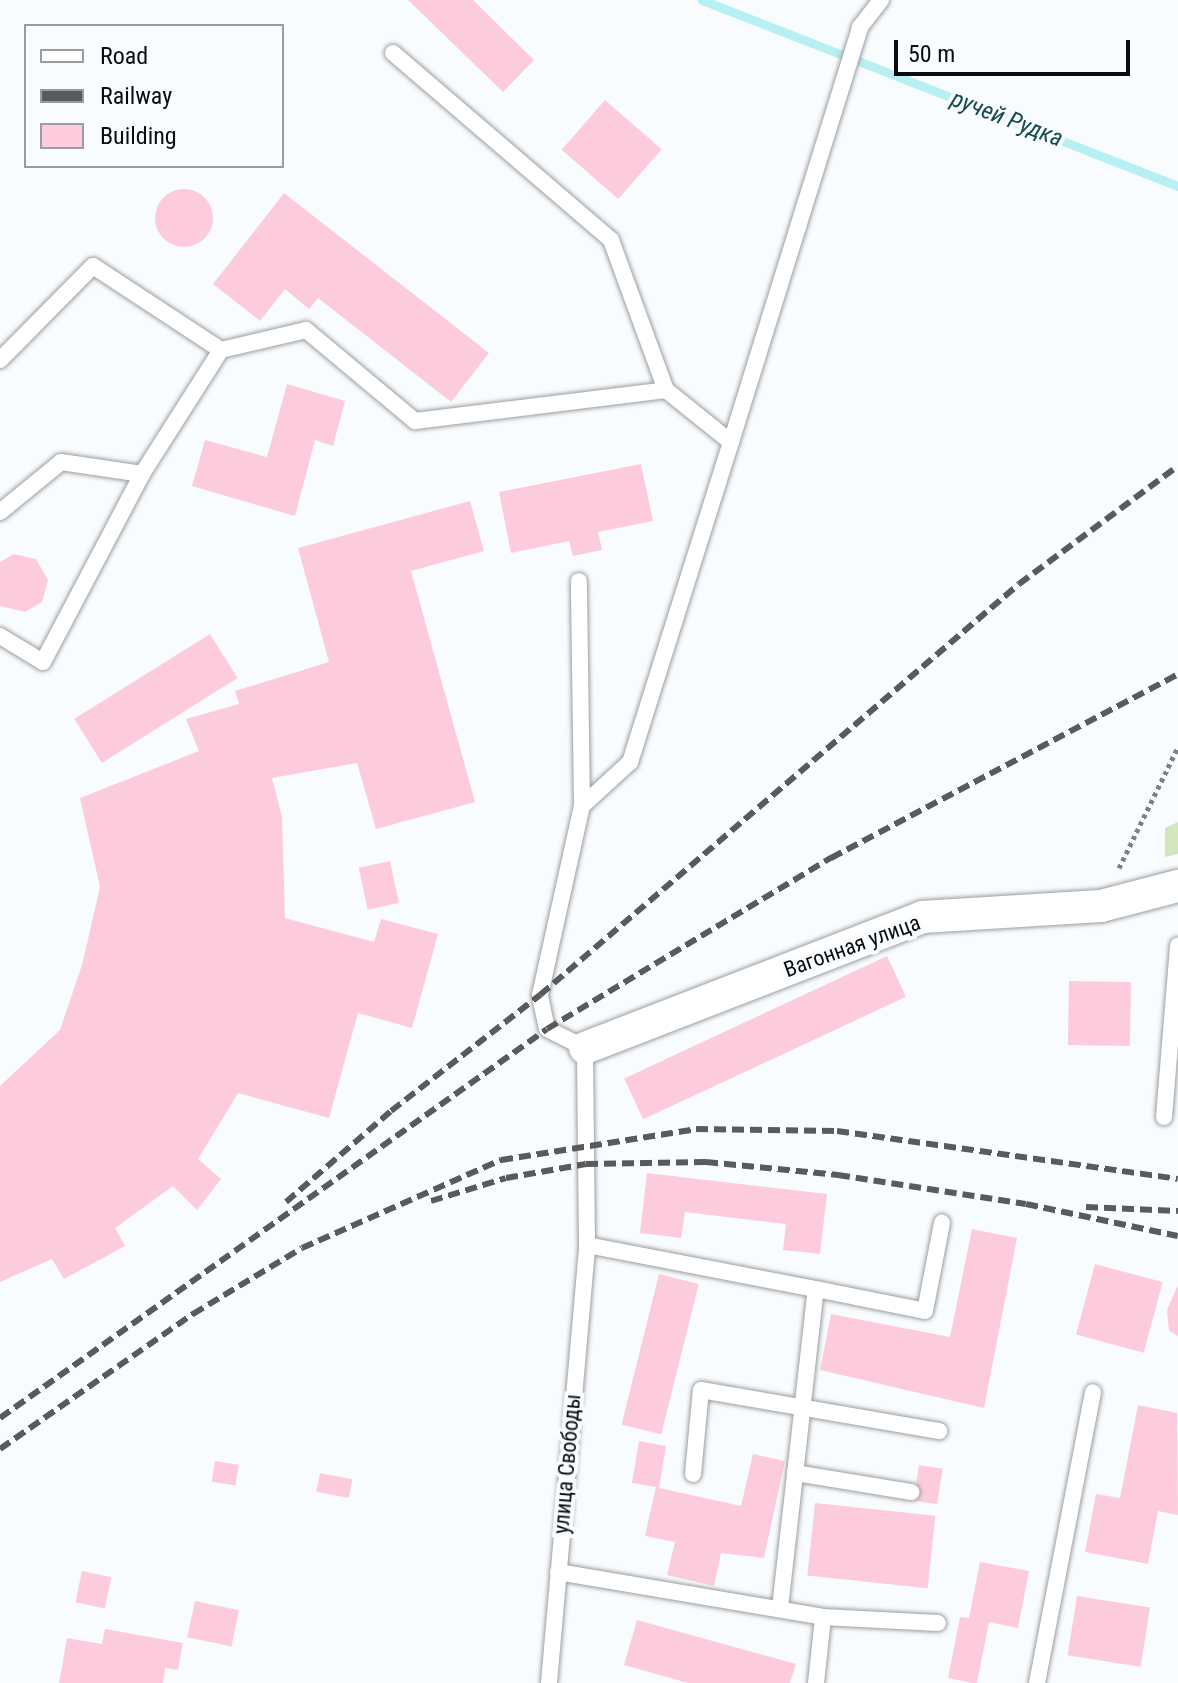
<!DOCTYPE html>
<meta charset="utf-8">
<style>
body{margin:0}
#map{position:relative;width:1178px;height:1683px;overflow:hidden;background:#f9fcfe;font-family:"Roboto Condensed",sans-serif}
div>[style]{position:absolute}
.green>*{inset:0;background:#d3e5bd}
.stream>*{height:9px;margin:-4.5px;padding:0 4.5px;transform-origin:4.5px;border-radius:4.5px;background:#b6f0f2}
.building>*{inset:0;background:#fcccdd;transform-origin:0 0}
.round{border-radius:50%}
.path>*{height:5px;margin-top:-2.5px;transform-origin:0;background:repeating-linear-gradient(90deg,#7e8081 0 4px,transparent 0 8px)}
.roads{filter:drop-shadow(0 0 2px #9b9ea1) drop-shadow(0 0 2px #9b9ea1)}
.lane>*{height:16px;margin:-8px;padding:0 8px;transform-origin:8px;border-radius:8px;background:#fff}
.street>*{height:32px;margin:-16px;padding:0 16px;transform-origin:16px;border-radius:16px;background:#fff}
.rail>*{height:6px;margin-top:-3px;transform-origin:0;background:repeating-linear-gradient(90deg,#585a5b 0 12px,transparent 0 18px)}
span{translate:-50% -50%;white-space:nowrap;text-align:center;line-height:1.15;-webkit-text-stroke:8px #f9fcfe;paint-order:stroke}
.street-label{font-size:22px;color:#0b0c0d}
.water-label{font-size:24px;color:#174a4c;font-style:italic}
.legend{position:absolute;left:24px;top:24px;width:260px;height:144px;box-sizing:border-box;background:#f9fcfe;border:2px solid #9a9c9e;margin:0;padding:10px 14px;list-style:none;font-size:24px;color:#0b0c0d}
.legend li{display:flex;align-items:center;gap:16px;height:40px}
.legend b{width:40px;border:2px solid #9a9c9e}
.scale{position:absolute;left:894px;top:40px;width:236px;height:36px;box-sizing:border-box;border:4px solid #0b0c0d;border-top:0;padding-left:10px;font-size:24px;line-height:28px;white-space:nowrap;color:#0b0c0d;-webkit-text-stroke:6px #f9fcfe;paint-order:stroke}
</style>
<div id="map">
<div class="green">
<div style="clip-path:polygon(1178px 822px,1178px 854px,1165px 857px,1165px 828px)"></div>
</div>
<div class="stream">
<div style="left:702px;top:0;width:511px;rotate:21.34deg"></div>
</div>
<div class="building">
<div style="clip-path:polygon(408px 0,473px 0,534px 60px,503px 92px)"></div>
<div style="left:605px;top:100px;width:75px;height:66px;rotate:41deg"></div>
<div class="round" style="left:155px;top:189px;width:58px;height:58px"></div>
<div style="clip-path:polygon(284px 193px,489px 353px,451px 402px,318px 298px,309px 309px,285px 289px,260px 321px,213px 284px)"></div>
<div style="clip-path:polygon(287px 384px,345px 401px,333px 446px,315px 440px,295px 516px,192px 486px,205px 440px,267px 457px)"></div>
<div style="clip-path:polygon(641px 464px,653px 521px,598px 532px,602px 550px,573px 556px,569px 541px,511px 553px,499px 492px)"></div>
<div style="clip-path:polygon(470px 501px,484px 551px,411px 571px,475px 802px,376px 829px,357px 763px,272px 778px,282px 817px,285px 918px,374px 942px,381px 919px,438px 934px,412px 1028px,358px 1013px,329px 1118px,238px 1093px,198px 1159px,221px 1179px,197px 1210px,173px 1186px,115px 1228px,125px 1246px,64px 1279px,52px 1259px,0 1282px,0 1086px,60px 1030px,82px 965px,100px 887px,80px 798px,199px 751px,186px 719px,239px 704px,235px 691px,329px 662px,298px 548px)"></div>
<div style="clip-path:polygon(14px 554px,36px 559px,48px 580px,42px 602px,25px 612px,0 606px,0 562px)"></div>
<div style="left:210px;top:634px;width:52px;height:160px;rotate:58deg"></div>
<div style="left:390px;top:861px;width:43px;height:32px;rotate:78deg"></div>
<div style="left:887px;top:956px;width:45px;height:290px;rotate:65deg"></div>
<div style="left:1069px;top:981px;width:62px;height:64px;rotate:1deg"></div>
<div style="clip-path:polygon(647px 1173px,827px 1194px,820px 1254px,783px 1250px,786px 1224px,685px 1212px,681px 1238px,640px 1233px)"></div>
<div style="clip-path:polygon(972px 1229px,1017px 1238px,984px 1408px,820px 1370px,831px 1314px,950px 1337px)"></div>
<div style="left:1095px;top:1264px;width:70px;height:73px;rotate:15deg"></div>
<div style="left:659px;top:1274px;width:41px;height:155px;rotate:14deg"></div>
<div style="clip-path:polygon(1178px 1285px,1178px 1336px,1169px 1331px,1167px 1310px)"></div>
<div style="clip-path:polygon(1138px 1405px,1177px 1413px,1178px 1515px,1158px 1511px,1148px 1564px,1085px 1552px,1096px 1494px,1120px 1498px)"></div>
<div style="clip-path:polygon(639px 1441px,666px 1446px,659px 1488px,741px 1506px,753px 1454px,785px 1461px,764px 1558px,721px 1553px,714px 1586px,667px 1575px,675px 1542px,645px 1536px,656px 1487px,632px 1483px)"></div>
<div style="left:215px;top:1461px;width:24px;height:21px;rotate:9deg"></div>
<div style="left:919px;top:1465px;width:24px;height:36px;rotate:9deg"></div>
<div style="left:320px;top:1473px;width:33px;height:19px;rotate:11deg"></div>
<div style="left:815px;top:1503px;width:121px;height:73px;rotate:6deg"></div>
<div style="clip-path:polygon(980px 1562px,1029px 1571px,1018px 1628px,989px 1622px,977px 1683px,972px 1683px,948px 1678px,960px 1617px,969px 1618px)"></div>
<div style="left:82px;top:1571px;width:30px;height:32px;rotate:12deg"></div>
<div style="left:1077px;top:1596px;width:74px;height:60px;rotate:9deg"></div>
<div style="left:195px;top:1601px;width:45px;height:37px;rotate:12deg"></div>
<div style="clip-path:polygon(637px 1620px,796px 1664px,790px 1683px,688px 1683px,624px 1665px)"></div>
<div style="clip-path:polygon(105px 1629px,183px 1643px,178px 1670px,165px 1668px,163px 1683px,59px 1683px,67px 1638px,102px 1644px)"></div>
</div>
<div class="path">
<div style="left:1119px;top:868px;width:135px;rotate:-64deg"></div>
</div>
<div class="roads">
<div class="lane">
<div style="left:393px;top:53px;width:287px;rotate:40.6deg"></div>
<div style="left:611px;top:240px;width:160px;rotate:69.9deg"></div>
<div style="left:0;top:360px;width:132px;rotate:-45.3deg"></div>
<div style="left:93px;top:266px;width:153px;rotate:33.3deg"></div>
<div style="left:221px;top:350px;width:87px;rotate:-13.2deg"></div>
<div style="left:306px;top:330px;width:142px;rotate:39.9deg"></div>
<div style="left:415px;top:421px;width:253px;rotate:-7deg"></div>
<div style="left:666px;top:390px;width:83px;rotate:38.7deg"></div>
<div style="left:731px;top:442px;width:336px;rotate:107.5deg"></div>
<div style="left:630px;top:762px;width:65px;rotate:137.5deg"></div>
<div style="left:731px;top:442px;width:435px;rotate:-72.7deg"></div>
<div style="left:860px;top:27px;width:34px;rotate:-52deg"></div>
<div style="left:0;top:512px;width:79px;rotate:-39.3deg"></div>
<div style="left:61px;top:462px;width:82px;rotate:8.4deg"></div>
<div style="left:0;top:636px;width:50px;rotate:31.2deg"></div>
<div style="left:43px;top:662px;width:212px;rotate:-62.2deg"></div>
<div style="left:142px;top:474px;width:147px;rotate:-57.5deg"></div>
<div style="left:1164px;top:1117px;width:172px;rotate:-85.3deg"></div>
<div style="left:587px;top:1245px;width:233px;rotate:10.9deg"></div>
<div style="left:795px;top:1473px;width:118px;rotate:9.3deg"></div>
<div style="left:693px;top:1474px;width:84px;rotate:-84.6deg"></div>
<div style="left:701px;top:1390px;width:242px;rotate:9.8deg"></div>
<div style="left:558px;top:1572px;width:269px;rotate:9.6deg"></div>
<div style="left:823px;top:1617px;width:115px;rotate:3deg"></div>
<div style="left:780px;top:1608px;width:321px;rotate:-83.6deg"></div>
<div style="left:816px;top:1289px;width:111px;rotate:11.4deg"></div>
<div style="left:925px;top:1311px;width:90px;rotate:-79.1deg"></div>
<div style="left:549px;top:1683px;width:440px;rotate:-85deg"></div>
<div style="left:587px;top:1245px;width:197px;rotate:-90.6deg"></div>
<div style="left:585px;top:1048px;width:42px;rotate:-153.4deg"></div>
<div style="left:547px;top:1029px;width:35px;rotate:-102deg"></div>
<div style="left:540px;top:995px;width:194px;rotate:-77.5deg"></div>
<div style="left:582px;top:806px;width:225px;rotate:-90.8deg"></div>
<div style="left:816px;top:1683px;width:66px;rotate:-83.9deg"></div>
<div style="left:1037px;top:1683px;width:296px;rotate:-79.1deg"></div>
</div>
<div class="street">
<div style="left:585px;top:1048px;width:362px;rotate:-21.2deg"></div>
<div style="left:922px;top:917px;width:179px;rotate:-3.5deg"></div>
<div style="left:1101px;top:906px;width:80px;rotate:-14.6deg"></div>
</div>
</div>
<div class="rail">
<div style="left:431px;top:1201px;width:78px;rotate:-17deg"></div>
<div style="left:506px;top:1178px;width:81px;rotate:-9.9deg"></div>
<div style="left:586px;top:1164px;width:120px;rotate:-1deg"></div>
<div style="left:706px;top:1162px;width:133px;rotate:5.6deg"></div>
<div style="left:838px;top:1175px;width:190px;rotate:8.8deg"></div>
<div style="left:1026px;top:1204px;width:155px;rotate:11.9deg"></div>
<div style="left:286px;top:1202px;width:139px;rotate:-40.9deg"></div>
<div style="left:391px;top:1111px;width:189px;rotate:-37.9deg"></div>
<div style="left:540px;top:995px;width:631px;rotate:-40.63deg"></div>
<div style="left:1019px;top:584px;width:198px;rotate:-36.6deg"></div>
<div style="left:1086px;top:1207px;width:92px;rotate:2.5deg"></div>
<div style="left:0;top:1418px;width:671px;rotate:-35.42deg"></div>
<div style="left:547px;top:1029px;width:332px;rotate:-31.1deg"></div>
<div style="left:831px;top:858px;width:393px;rotate:-27.9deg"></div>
<div style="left:0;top:1449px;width:236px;rotate:-35deg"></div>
<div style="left:193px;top:1314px;width:127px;rotate:-31.2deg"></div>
<div style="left:302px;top:1248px;width:218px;rotate:-23.9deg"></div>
<div style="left:501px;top:1160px;width:197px;rotate:-9deg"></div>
<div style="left:696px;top:1129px;width:141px;rotate:0.8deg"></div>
<div style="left:837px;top:1131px;width:344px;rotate:8deg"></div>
</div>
<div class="street-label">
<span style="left:852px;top:946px;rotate:-20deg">Вагонная улица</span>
<span style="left:567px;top:1464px;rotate:-85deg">улица Свободы</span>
</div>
<div class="water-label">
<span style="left:1007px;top:119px;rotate:21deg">ручей Рудка</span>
</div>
<ul class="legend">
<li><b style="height:10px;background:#fff"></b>Road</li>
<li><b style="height:10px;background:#585a5b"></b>Railway</li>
<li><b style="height:22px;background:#fcccdd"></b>Building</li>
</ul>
<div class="scale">50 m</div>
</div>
